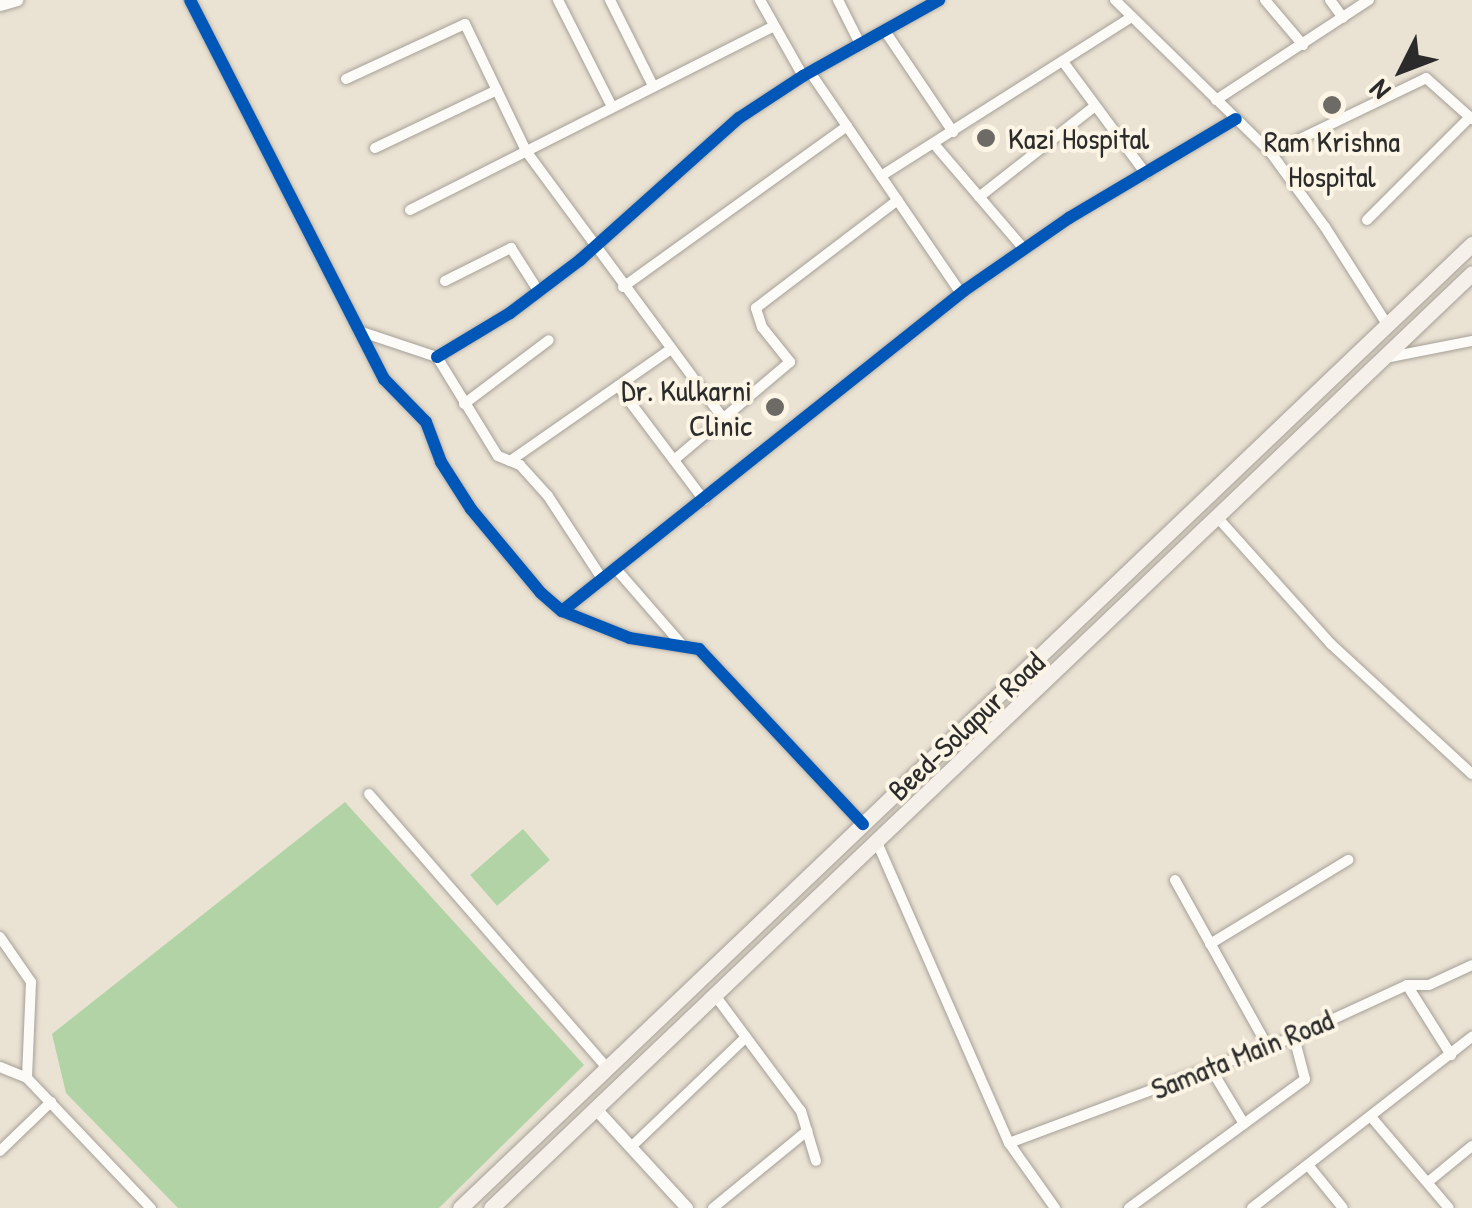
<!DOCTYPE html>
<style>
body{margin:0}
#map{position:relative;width:1472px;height:1208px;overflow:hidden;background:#eae2d3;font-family:"Patrick Hand",sans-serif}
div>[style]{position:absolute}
.green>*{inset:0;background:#b2d3a5;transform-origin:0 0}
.roads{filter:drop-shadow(0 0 2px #a5a098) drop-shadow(0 0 2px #a5a098)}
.minor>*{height:10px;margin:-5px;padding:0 5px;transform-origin:5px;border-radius:5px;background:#fcfbf8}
.tertiary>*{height:12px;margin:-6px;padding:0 6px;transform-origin:6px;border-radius:6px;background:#fcfbf8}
.secondary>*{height:15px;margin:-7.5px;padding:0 7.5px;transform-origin:7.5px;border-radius:7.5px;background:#f5f0ea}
.cycleway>*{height:12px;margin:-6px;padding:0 6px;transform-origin:6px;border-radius:6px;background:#0057b8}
.dots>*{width:28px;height:28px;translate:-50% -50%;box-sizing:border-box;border:5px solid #fcf5e5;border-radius:50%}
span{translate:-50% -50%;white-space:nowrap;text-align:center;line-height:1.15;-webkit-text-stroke:8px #fcf5e5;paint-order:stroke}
.poi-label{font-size:30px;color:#2b2b2b}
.left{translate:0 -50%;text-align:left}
.right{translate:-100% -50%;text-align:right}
.street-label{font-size:30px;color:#2b2b2b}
.north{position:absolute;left:1352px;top:20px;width:100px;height:100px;-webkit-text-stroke:8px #fcf5e5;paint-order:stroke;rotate:228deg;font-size:28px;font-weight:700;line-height:40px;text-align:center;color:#2b2b2b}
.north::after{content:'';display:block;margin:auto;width:35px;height:45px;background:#2b2b2b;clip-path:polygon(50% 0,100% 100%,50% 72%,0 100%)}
</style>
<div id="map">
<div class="green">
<div style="clip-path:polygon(345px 802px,584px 1065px,439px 1208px,178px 1208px,66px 1093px,52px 1034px)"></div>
<div style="left:523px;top:829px;width:41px;height:70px;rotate:49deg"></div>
</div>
<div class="roads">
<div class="minor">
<div style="left:190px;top:0;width:426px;rotate:62.9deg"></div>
<div style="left:384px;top:379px;width:60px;rotate:45.7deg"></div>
<div style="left:426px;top:422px;width:43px;rotate:69.4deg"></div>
<div style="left:441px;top:462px;width:56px;rotate:57.4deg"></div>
<div style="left:471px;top:509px;width:109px;rotate:50.2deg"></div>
<div style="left:541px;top:593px;width:28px;rotate:41deg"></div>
<div style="left:562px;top:611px;width:73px;rotate:21.7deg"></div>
<div style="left:630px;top:638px;width:70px;rotate:9.1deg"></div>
<div style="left:699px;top:649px;width:240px;rotate:46.9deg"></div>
<div style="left:558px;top:0;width:120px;rotate:63.2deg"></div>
<div style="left:610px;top:0;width:96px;rotate:63.4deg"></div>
<div style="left:760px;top:0;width:87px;rotate:60.5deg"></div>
<div style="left:838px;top:0;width:49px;rotate:63.4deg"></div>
<div style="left:1115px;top:0;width:219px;rotate:44.4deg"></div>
<div style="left:1271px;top:153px;width:92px;rotate:53.9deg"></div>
<div style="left:1325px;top:227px;width:117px;rotate:57.5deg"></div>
<div style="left:1265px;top:0;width:59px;rotate:49.8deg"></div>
<div style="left:1330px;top:0;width:22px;rotate:54deg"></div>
<div style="left:885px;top:31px;width:122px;rotate:56deg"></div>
<div style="left:1064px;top:63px;width:138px;rotate:53.5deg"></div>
<div style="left:810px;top:72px;width:268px;rotate:55.7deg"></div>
<div style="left:346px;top:79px;width:131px;rotate:-24.8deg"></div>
<div style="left:465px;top:24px;width:141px;rotate:64.3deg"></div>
<div style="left:526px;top:151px;width:332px;rotate:53.6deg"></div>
<div style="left:1216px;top:100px;width:183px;rotate:-33.2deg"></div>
<div style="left:934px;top:144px;width:138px;rotate:49.4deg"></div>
<div style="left:375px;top:148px;width:135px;rotate:-25.4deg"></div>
<div style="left:1271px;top:153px;width:172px;rotate:-25.8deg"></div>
<div style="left:1426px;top:78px;width:62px;rotate:41.7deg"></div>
<div style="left:881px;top:176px;width:297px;rotate:-32.4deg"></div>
<div style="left:979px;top:197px;width:147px;rotate:-38.1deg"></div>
<div style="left:410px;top:210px;width:408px;rotate:-26.8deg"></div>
<div style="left:1367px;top:220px;width:146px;rotate:-45deg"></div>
<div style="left:445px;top:281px;width:74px;rotate:-26.6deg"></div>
<div style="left:511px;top:248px;width:52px;rotate:57.5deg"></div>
<div style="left:623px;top:287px;width:276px;rotate:-35.7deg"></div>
<div style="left:359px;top:331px;width:82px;rotate:18.4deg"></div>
<div style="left:437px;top:357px;width:116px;rotate:58.4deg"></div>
<div style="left:498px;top:456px;width:24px;rotate:22deg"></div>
<div style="left:520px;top:465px;width:42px;rotate:47.9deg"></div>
<div style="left:548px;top:496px;width:100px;rotate:56.8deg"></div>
<div style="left:437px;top:357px;width:85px;rotate:-31.1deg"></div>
<div style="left:510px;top:313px;width:88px;rotate:-37.1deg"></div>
<div style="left:580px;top:260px;width:213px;rotate:-41.8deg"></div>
<div style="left:739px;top:118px;width:77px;rotate:-33.3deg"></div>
<div style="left:803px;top:76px;width:156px;rotate:-29.2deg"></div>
<div style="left:1385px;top:358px;width:89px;rotate:-11.1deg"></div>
<div style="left:618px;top:386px;width:143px;rotate:53deg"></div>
<div style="left:464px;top:404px;width:106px;rotate:-37deg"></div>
<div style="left:674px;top:460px;width:152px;rotate:-40.2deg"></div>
<div style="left:790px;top:362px;width:45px;rotate:-128.7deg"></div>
<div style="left:762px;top:327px;width:20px;rotate:-108deg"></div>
<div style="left:756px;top:308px;width:178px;rotate:-37.3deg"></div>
<div style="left:510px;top:461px;width:195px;rotate:-34.8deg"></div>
<div style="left:1217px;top:517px;width:171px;rotate:48.1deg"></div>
<div style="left:1331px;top:644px;width:192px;rotate:42.7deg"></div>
<div style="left:617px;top:570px;width:102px;rotate:49deg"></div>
<div style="left:562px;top:611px;width:515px;rotate:-38.54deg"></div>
<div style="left:965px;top:290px;width:126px;rotate:-34.7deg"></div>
<div style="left:1069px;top:218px;width:194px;rotate:-30.7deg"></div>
<div style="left:369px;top:794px;width:363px;rotate:49deg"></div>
<div style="left:876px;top:840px;width:331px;rotate:66.3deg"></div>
<div style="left:1009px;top:1143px;width:80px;rotate:54.7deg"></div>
<div style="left:1175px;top:880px;width:191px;rotate:60.9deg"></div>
<div style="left:0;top:937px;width:55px;rotate:55.4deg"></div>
<div style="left:31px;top:982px;width:96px;rotate:92.4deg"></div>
<div style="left:1210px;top:944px;width:162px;rotate:-31.3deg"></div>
<div style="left:1407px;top:985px;width:83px;rotate:57.8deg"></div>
<div style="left:714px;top:994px;width:146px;rotate:53.4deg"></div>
<div style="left:801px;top:1111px;width:52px;rotate:73.3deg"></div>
<div style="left:0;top:1067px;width:29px;rotate:22deg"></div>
<div style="left:27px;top:1078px;width:180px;rotate:46.4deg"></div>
<div style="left:1211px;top:1069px;width:64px;rotate:59deg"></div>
<div style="left:1372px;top:1118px;width:118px;rotate:49.5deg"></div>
<div style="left:1009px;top:1143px;width:304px;rotate:-20.4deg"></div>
<div style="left:1294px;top:1037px;width:124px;rotate:-24.7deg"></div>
<div style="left:1407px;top:985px;width:22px"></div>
<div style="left:1429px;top:985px;width:47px;rotate:-24.9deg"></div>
<div style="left:631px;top:1147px;width:159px;rotate:-43.7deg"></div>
<div style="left:0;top:1151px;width:71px;rotate:-43.9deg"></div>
<div style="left:1308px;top:1165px;width:55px;rotate:50.9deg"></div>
<div style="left:1428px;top:1182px;width:57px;rotate:-39.3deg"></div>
<div style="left:713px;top:1208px;width:122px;rotate:-39.3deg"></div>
<div style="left:1129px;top:1208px;width:218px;rotate:-36.2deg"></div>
<div style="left:1305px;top:1079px;width:43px;rotate:-104.7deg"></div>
<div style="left:1252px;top:1208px;width:279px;rotate:-37.9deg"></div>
</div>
<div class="tertiary">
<div style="left:0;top:5px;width:18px;rotate:-16deg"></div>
<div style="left:595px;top:1108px;width:136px;rotate:47.4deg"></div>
</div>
<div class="secondary">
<div style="left:460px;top:1208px;width:1398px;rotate:-43.61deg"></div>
<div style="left:491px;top:1208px;width:1355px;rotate:-43.62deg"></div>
</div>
</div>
<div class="cycleway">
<div style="left:190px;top:0;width:426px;rotate:62.9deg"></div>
<div style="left:384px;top:379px;width:60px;rotate:45.7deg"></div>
<div style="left:426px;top:422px;width:43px;rotate:69.4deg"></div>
<div style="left:441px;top:462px;width:56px;rotate:57.4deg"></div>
<div style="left:471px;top:509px;width:109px;rotate:50.2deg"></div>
<div style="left:541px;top:593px;width:28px;rotate:41deg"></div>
<div style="left:562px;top:611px;width:73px;rotate:21.7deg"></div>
<div style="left:630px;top:638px;width:70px;rotate:9.1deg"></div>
<div style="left:699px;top:649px;width:240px;rotate:46.9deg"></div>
<div style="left:437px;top:357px;width:85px;rotate:-31.1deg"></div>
<div style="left:510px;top:313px;width:88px;rotate:-37.1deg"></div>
<div style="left:580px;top:260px;width:213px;rotate:-41.8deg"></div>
<div style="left:739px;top:118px;width:77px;rotate:-33.3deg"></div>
<div style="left:803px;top:76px;width:156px;rotate:-29.2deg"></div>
<div style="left:562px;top:611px;width:515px;rotate:-38.54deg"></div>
<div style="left:965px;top:290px;width:126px;rotate:-34.7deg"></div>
<div style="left:1069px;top:218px;width:194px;rotate:-30.7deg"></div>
</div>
<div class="dots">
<div style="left:1332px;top:105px;background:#6e6b66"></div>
<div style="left:986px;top:138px;background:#6e6b66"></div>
<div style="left:775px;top:407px;background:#6e6b66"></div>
</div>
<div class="poi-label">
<span class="left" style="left:1008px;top:138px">Kazi Hospital</span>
<span style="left:1332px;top:158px">Ram Krishna<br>Hospital</span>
<span class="right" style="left:752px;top:407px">Dr. Kulkarni<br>Clinic</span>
</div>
<div class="street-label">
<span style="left:966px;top:726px;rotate:-43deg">Beed-Solapur Road</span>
<span style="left:1242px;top:1054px;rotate:-22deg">Samata Main Road</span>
</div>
<div class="north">N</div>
</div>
